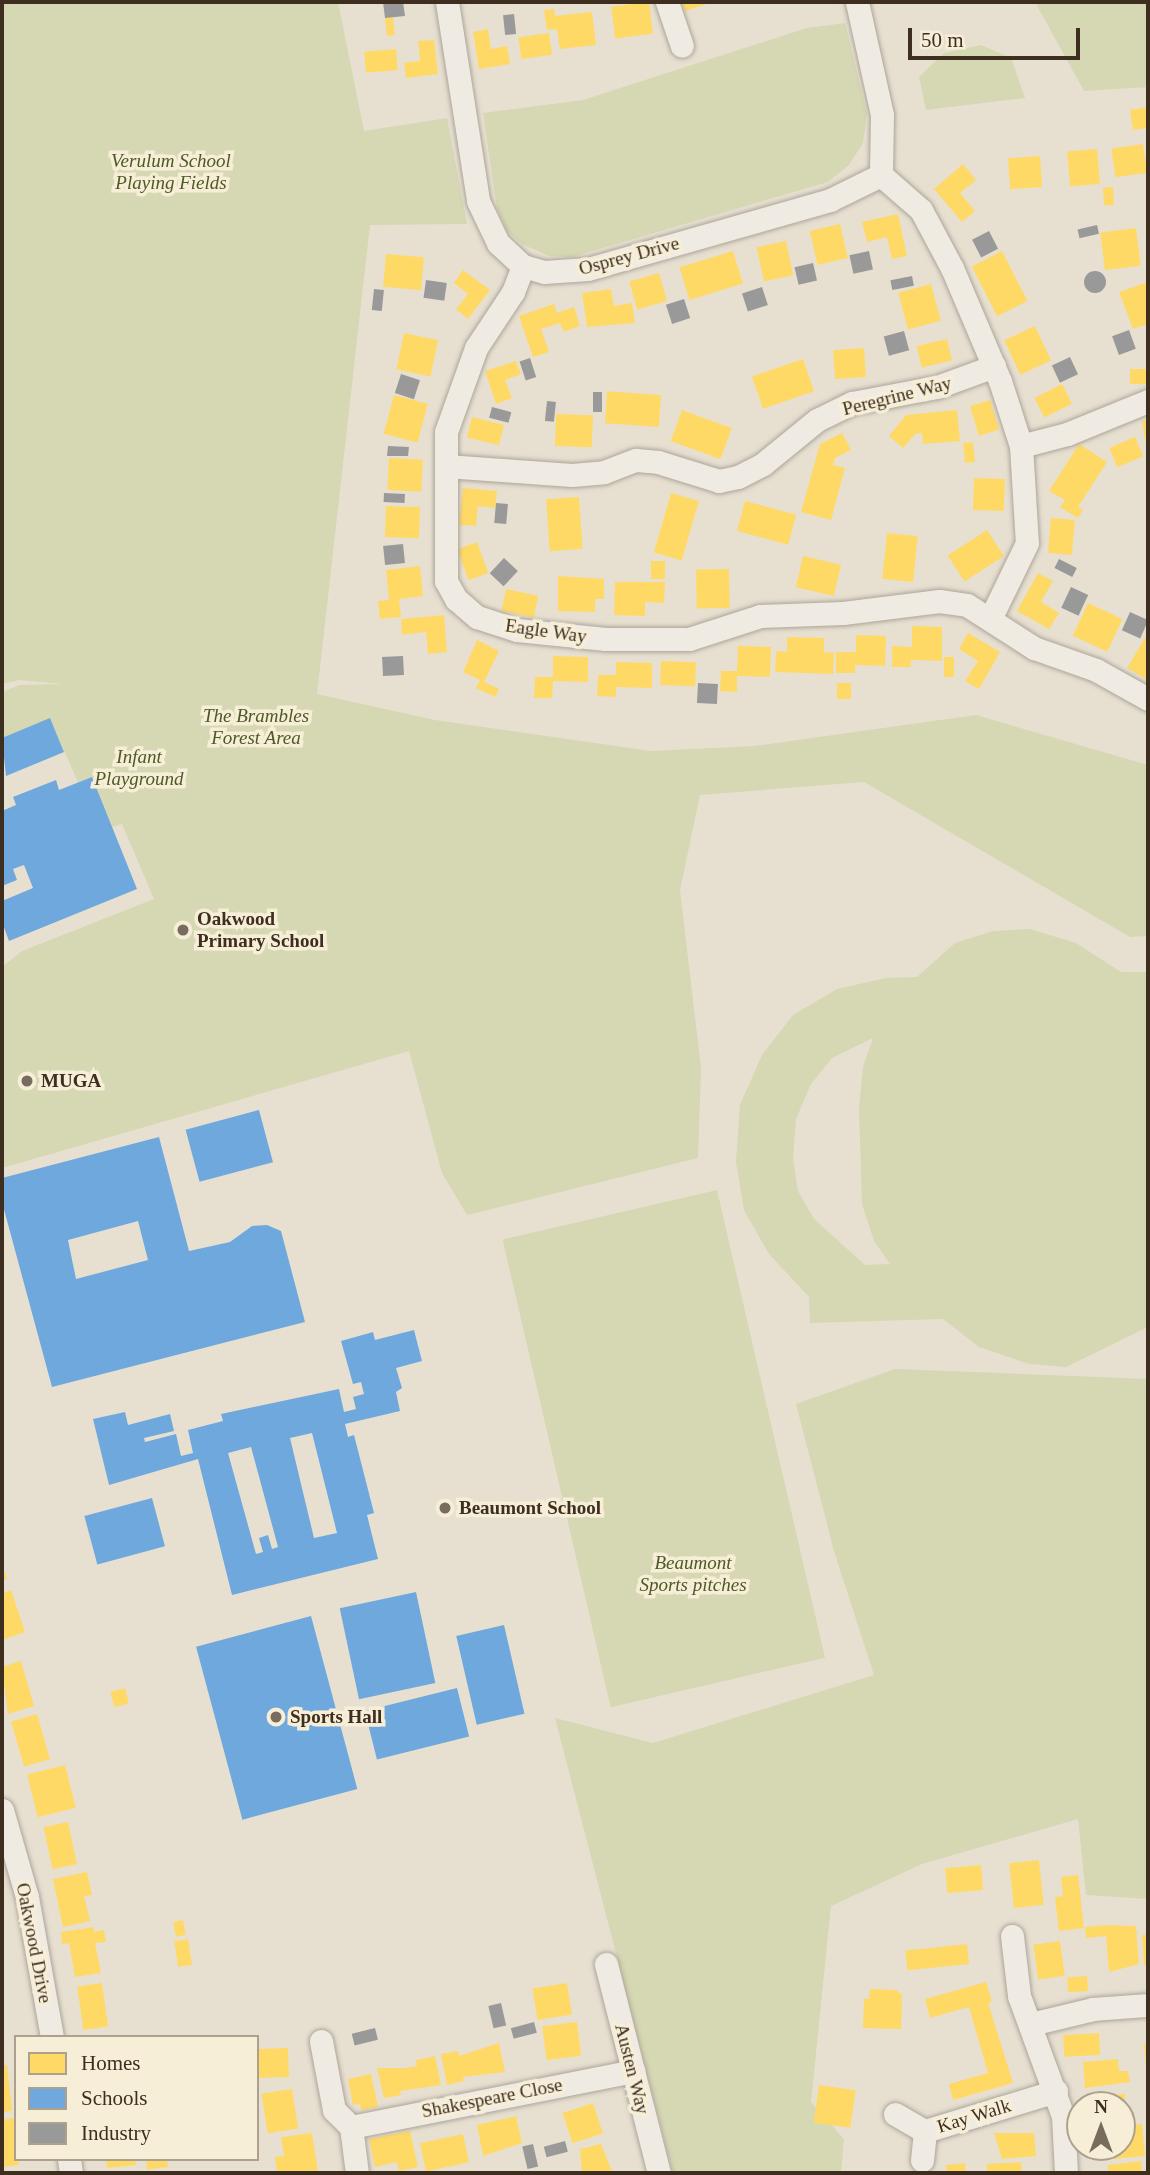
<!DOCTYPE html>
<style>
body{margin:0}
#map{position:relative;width:1150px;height:2175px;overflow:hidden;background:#e7e0d1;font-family:Georgia,serif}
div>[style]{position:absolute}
.green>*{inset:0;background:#d6d7b3;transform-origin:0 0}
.homes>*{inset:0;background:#ffd966;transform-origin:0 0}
.schools>*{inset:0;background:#6fa8dc;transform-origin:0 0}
.industry>*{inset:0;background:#999;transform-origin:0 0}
.round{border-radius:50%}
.roads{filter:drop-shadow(0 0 2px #ada599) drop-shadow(0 0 2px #ada599)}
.street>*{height:23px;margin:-11.5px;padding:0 11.5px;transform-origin:11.5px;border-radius:11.5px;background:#efebe3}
.dots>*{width:19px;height:19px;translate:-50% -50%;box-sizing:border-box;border:4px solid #f7eed8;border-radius:50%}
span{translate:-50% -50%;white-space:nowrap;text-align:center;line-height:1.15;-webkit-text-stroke:7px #f7eed8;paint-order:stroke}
.park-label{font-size:19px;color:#4d5a26;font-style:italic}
.street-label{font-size:19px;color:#3d2e20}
.poi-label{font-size:19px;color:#3d2e20;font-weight:700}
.left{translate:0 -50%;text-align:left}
.frame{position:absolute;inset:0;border:4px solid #3d2e20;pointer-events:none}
.legend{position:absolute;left:14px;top:2035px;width:245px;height:126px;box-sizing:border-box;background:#f7eed8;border:2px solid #ada18e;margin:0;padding:9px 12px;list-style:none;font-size:21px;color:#3d2e20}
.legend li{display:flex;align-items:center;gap:14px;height:35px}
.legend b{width:35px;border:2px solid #ada18e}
.north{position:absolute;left:1066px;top:2091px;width:70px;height:70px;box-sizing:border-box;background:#f7eed8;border:2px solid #ada18e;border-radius:50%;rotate:0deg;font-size:19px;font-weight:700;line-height:28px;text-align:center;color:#3d2e20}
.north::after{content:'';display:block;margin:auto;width:24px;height:32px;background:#786c5e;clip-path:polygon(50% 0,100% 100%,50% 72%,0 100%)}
.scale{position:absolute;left:908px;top:28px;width:172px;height:32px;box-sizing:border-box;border:4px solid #3d2e20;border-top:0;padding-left:9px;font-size:21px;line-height:24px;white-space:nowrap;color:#3d2e20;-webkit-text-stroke:5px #f7eed8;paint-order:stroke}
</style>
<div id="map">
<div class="green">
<div style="clip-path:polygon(2px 2px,338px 2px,364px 131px,447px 118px,467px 224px,370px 225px,317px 694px,435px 720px,651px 751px,754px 746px,976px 715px,1148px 765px,1148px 936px,1130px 937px,864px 782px,700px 795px,680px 890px,701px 1068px,698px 1158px,467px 1215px,442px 1173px,409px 1051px,2px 1168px,2px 967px,22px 951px,154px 899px,122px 824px,112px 827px,92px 777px,78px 782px,50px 719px,2px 738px,2px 692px,20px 685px,63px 684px,19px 680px,2px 684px)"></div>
<div style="clip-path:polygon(1035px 2px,1148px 2px,1148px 87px,1084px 91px)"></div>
<div style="clip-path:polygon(845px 23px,867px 114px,863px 143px,849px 165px,828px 182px,572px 257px,549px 256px,522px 244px,507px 231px,497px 208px,483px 113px,583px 100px,807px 28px)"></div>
<div style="clip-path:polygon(981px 45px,1011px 58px,1025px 98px,926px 110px,919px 77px,944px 53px)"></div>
<div style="clip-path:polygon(evenodd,1030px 929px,1076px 943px,1121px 972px,1148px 972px,1148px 1327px,1066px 1367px,1029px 1364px,979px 1347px,943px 1319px,810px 1323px,809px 1297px,769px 1254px,744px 1210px,736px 1162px,740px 1105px,762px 1055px,793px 1015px,837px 989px,886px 978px,917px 977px,955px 943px,993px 931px,1030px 929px,873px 1038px,863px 1067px,859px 1108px,862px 1204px,874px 1241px,890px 1264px,865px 1265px,814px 1219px,798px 1191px,793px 1159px,796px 1119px,811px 1084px,832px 1058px,873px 1038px)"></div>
<div style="left:717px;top:1190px;width:480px;height:220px;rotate:77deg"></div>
<div style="clip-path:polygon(895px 1369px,1148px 1379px,1148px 1899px,1086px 1895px,1078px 1819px,922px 1864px,831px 1906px,811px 2102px,844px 2139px,841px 2173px,673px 2173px,555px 1718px,653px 1743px,874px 1675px,834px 1551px,796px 1404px)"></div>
</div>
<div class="homes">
<div style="left:649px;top:2px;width:32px;height:38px;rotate:83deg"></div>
<div style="clip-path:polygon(682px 2px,713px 2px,685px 11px)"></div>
<div style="clip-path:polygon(554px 9px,555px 16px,592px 12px,596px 45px,560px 49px,557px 29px,547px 30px,544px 10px)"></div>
<div style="left:393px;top:17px;width:18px;height:8px;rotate:84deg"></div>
<div style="clip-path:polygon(488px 29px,491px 49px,507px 46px,510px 64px,479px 69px,473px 32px)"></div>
<div style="left:549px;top:33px;width:22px;height:31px;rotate:82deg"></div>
<div style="clip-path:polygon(434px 40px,438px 74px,406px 78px,404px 63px,420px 61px,418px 41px)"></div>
<div style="left:396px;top:49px;width:21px;height:32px;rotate:85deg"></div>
<div style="clip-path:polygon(1148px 107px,1148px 128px,1133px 130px,1130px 110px)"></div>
<div style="left:1143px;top:144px;width:29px;height:32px;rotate:82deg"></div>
<div style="left:1097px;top:149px;width:35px;height:30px;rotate:85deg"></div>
<div style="left:1040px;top:156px;width:31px;height:32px;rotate:86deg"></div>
<div style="clip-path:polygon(963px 164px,976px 180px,960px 193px,975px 211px,962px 222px,934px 189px)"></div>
<div style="left:1113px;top:187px;width:18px;height:10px;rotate:87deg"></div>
<div style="clip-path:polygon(898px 214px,907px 256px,892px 259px,887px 237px,867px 242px,862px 222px)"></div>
<div style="left:840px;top:224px;width:35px;height:31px;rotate:77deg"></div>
<div style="left:1136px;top:228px;width:38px;height:36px;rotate:83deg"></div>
<div style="left:786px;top:241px;width:35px;height:30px;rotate:78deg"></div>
<div style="left:733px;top:251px;width:34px;height:56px;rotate:73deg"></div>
<div style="left:1002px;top:251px;width:56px;height:34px;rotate:63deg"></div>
<div style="left:386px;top:254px;width:38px;height:33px;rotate:5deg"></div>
<div style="clip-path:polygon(463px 270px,490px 290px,468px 319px,456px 309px,468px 294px,454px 283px)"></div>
<div style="left:659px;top:273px;width:29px;height:31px;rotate:74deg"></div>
<div style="clip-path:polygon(1148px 282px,1148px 324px,1133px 329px,1119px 292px)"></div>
<div style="left:931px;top:284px;width:38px;height:34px;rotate:75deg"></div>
<div style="clip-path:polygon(611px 289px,614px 306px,632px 303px,635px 323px,587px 327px,582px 293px)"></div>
<div style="clip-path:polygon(554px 304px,557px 313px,574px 307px,580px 326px,564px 332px,560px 323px,541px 329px,549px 352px,533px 357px,519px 316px)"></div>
<div style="left:1035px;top:326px;width:38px;height:34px;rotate:65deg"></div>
<div style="left:404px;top:333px;width:35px;height:37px;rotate:12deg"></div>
<div style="left:947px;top:339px;width:22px;height:31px;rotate:77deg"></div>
<div style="left:864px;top:348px;width:29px;height:31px;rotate:86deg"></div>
<div style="left:803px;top:359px;width:34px;height:54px;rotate:71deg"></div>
<div style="clip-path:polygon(516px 361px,521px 374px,505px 380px,512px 398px,496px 404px,485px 371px)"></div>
<div style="left:1148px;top:369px;width:15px;height:18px;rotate:90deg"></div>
<div style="left:1062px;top:384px;width:22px;height:31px;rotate:63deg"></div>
<div style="left:394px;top:395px;width:35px;height:40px;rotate:15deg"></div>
<div style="left:661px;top:395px;width:32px;height:54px;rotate:94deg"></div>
<div style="left:990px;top:400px;width:31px;height:21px;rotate:73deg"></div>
<div style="left:682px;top:410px;width:53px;height:33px;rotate:20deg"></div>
<div style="clip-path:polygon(957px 410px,960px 441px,923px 444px,922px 433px,915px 434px,903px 448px,889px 436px,906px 415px)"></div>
<div style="left:556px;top:414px;width:37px;height:32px;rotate:2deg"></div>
<div style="left:472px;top:417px;width:33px;height:21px;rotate:14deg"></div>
<div style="clip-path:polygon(1148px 420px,1148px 450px,1147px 450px,1142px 421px)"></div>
<div style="clip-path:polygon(842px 433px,851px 450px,835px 458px,833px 465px,845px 468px,831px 520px,801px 512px,820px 444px)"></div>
<div style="left:1135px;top:437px;width:21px;height:28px;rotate:67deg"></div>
<div style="left:973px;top:442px;width:20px;height:10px;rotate:84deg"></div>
<div style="clip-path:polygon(1079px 444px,1107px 462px,1078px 507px,1083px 510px,1078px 518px,1060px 507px,1065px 500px,1049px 491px)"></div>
<div style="left:389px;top:458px;width:34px;height:32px;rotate:3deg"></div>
<div style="left:974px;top:478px;width:31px;height:32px;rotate:2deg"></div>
<div style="clip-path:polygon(463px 488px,497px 491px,495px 508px,478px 506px,476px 526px,459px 525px)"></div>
<div style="left:671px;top:493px;width:29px;height:62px;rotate:16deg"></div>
<div style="left:579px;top:497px;width:52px;height:33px;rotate:86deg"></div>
<div style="left:745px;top:501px;width:53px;height:31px;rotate:15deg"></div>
<div style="left:386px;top:506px;width:34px;height:31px;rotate:2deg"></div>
<div style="left:1051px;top:518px;width:24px;height:35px;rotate:5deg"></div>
<div style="left:987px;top:530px;width:31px;height:47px;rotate:57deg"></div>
<div style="left:887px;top:533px;width:31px;height:46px;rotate:6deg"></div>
<div style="left:477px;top:542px;width:33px;height:21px;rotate:70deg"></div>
<div style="left:803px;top:556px;width:39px;height:32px;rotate:13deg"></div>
<div style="left:651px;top:561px;width:14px;height:18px"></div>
<div style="clip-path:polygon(420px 566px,423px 596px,399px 599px,401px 617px,380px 619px,378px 601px,389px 600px,386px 570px)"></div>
<div style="left:729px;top:569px;width:39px;height:33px;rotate:89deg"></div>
<div style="clip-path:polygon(1038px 573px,1053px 581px,1041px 602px,1059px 613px,1049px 629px,1017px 611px)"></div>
<div style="clip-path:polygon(558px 576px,604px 579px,604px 599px,595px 599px,595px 612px,558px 611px)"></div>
<div style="clip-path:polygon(615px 582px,665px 582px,664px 603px,645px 602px,645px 616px,614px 615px)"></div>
<div style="left:506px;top:589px;width:33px;height:22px;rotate:12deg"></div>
<div style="left:1088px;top:603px;width:38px;height:36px;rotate:25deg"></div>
<div style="clip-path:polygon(444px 615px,447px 652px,428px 654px,426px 632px,402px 635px,401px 619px)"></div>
<div style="clip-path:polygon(912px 626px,942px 627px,942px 661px,911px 660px,911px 667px,892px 667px,892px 646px,912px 647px)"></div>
<div style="clip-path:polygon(968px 633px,1000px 652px,979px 689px,965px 681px,978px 661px,959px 649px)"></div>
<div style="clip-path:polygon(856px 635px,886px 636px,885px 666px,855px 665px,855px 673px,836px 673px,836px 652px,856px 652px)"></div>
<div style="clip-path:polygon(787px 637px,824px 638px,824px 652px,834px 653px,833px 674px,775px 672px,776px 651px,787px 652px)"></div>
<div style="clip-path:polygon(1145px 638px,1148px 640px,1148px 680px,1127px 668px)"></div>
<div style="clip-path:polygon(477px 640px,499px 651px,484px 682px,499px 689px,495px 697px,476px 688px,480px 680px,463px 672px)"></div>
<div style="clip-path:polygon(738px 646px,771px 647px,770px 677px,737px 676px,737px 692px,720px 691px,721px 671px,737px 671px)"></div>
<div style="clip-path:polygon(553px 656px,588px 657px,588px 682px,553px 681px,552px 698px,534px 698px,535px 677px,553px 677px)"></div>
<div style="left:944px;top:657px;width:10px;height:20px"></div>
<div style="left:661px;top:661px;width:35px;height:24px;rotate:2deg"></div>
<div style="clip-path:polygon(616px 662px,652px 663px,652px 688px,616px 687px,616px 697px,597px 696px,598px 675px,616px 675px)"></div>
<div style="left:837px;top:683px;width:14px;height:16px"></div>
<div style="clip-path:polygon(2px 1564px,7px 1579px,2px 1581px)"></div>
<div style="clip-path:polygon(11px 1590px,25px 1632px,2px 1640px,2px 1594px)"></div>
<div style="clip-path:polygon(21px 1661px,34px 1706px,8px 1714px,2px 1667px)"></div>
<div style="left:125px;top:1688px;width:16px;height:15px;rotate:76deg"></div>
<div style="left:37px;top:1714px;width:47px;height:27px;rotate:74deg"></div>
<div style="left:65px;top:1765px;width:44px;height:39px;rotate:76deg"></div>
<div style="left:68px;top:1822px;width:43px;height:25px;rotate:78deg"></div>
<div style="left:1039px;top:1860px;width:45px;height:30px;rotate:84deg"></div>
<div style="left:981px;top:1865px;width:25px;height:36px;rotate:85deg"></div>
<div style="clip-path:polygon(87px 1872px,92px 1895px,84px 1896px,90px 1921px,63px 1927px,53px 1879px)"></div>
<div style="clip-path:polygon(1078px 1875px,1084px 1928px,1059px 1931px,1055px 1897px,1063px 1896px,1061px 1877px)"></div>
<div style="left:183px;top:1920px;width:15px;height:10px;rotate:79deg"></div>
<div style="clip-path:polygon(1105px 1925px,1136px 1926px,1139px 1964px,1109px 1972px,1106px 1936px,1086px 1938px,1085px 1927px)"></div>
<div style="clip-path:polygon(94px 1927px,94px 1932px,104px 1930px,106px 1942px,95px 1943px,101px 1973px,75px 1977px,69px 1943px,62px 1944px,61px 1932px)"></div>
<div style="clip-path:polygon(1142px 1935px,1148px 1935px,1148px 1965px,1144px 1965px)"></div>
<div style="left:188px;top:1939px;width:26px;height:14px;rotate:81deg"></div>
<div style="left:1060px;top:1941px;width:35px;height:27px;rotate:82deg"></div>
<div style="left:967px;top:1944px;width:20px;height:62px;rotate:84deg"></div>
<div style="left:1087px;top:1976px;width:15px;height:20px;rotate:86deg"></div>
<div style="clip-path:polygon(986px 1982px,992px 2002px,988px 2003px,1013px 2083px,953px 2100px,949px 2084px,988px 2073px,969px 2007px,930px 2018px,925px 1999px)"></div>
<div style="left:102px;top:1983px;width:44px;height:25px;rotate:82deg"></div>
<div style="left:567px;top:1983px;width:32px;height:35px;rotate:81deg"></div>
<div style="clip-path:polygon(870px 1989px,896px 1990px,902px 1995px,901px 2029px,863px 2028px,864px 1999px,869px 1999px)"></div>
<div style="left:577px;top:2022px;width:34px;height:35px;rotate:83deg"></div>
<div style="left:1099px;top:2033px;width:22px;height:36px;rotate:87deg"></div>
<div style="clip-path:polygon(499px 2043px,505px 2072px,463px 2077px,464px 2081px,447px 2085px,441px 2054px,458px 2051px,459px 2056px)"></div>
<div style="clip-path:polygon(1144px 2044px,1148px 2044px,1148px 2065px,1146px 2065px)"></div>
<div style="left:288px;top:2048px;width:29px;height:31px;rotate:88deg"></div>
<div style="clip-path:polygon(435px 2056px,441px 2085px,400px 2091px,401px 2095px,384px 2098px,377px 2068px,406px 2068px,417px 2066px,416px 2060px)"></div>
<div style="clip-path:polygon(1118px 2059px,1119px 2071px,1128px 2071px,1130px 2082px,1085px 2088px,1083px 2062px)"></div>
<div style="clip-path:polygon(7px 2065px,12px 2111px,2px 2112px,2px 2066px)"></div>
<div style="clip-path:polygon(371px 2074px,378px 2107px,361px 2110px,360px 2104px,353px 2105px,348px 2079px)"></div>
<div style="left:819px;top:2085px;width:37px;height:38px;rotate:8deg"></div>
<div style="left:292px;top:2089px;width:40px;height:31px;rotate:81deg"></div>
<div style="clip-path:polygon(1125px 2094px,1126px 2122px,1122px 2122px,1122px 2105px,1093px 2105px,1093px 2095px)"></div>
<div style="left:593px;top:2103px;width:32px;height:32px;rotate:72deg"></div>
<div style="clip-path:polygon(516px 2116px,522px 2143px,483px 2156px,477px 2125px)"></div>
<div style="clip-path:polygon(14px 2118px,19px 2165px,2px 2167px,2px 2120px)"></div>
<div style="clip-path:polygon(1142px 2124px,1145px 2156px,1114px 2159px,1113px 2147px,1122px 2147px,1122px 2126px)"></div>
<div style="clip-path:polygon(410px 2131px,418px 2167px,399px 2171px,397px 2162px,375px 2167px,369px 2139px)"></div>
<div style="clip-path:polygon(312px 2133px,318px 2171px,277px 2173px,275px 2157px,284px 2156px,281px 2137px)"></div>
<div style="clip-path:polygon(994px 2133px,1034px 2133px,1036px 2156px,1002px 2159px)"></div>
<div style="left:463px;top:2134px;width:29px;height:44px;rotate:78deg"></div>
<div style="clip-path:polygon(601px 2144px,613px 2173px,582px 2173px,580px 2149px)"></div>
<div style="clip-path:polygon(106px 2159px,135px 2159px,136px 2165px,107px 2168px)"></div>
<div style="left:167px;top:2159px;width:8px;height:21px;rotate:83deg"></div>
<div style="clip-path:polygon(1141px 2161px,1142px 2173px,1108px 2173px,1108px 2165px)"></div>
<div style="clip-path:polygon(1021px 2162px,1022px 2173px,987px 2173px,987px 2164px)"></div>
<div style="clip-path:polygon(965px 2163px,966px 2173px,947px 2173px,946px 2165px)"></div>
</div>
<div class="schools">
<div style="clip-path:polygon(50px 718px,64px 752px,6px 776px,2px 738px)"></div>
<div style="clip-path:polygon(92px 777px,137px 889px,9px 941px,2px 922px,2px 901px,33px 888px,24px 865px,13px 869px,17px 880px,2px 886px,2px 811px,16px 805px,13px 797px,56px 780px,59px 790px)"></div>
<div style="left:259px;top:1110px;width:54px;height:76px;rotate:75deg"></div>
<div style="clip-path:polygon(evenodd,159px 1137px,189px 1251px,230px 1242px,252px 1226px,267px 1225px,281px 1231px,305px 1322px,52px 1387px,2px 1202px,2px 1178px,159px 1137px,138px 1221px,148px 1260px,76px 1279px,68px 1240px,138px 1221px)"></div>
<div style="clip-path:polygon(evenodd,414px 1330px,422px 1361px,396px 1368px,402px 1388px,396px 1392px,400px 1411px,345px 1424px,348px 1437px,354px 1435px,374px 1513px,367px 1515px,378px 1559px,232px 1595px,198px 1459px,109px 1485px,93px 1419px,125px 1412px,128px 1425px,170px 1414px,174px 1431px,144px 1438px,145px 1442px,176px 1434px,181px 1456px,193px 1453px,188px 1430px,223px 1421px,221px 1414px,339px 1389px,344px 1412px,356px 1409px,353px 1397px,364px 1394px,361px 1382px,353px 1384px,341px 1341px,373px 1332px,375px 1340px,414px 1330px,312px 1433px,337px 1533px,314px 1538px,290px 1438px,312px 1433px,414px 1330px,251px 1447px,278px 1547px,272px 1549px,268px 1535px,259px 1538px,263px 1552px,256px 1554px,228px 1453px,251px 1447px)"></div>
<div style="left:152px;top:1498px;width:50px;height:70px;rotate:75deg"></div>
<div style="left:416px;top:1592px;width:93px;height:78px;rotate:78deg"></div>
<div style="left:311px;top:1616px;width:179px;height:119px;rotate:75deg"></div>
<div style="left:504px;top:1625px;width:91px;height:49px;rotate:77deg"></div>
<div style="left:457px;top:1688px;width:50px;height:95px;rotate:76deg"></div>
</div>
<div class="industry">
<div style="clip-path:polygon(383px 2px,403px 2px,405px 16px,385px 18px)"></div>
<div style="left:514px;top:14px;width:20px;height:11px;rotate:84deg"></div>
<div style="left:1097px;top:225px;width:9px;height:20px;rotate:77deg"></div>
<div style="left:989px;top:231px;width:20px;height:19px;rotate:63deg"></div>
<div style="left:869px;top:251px;width:19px;height:20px;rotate:78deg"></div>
<div style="left:813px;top:263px;width:18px;height:19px;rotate:77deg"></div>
<div class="round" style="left:1084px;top:271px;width:22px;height:22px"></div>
<div style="left:912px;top:276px;width:10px;height:22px;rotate:79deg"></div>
<div style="left:426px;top:280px;width:21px;height:18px;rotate:8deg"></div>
<div style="left:762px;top:287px;width:19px;height:21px;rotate:72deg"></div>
<div style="left:374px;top:289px;width:10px;height:21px;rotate:6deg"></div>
<div style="left:684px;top:299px;width:20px;height:19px;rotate:72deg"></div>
<div style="left:1129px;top:330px;width:20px;height:18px;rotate:70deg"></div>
<div style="left:904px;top:331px;width:20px;height:21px;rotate:75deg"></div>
<div style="left:1070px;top:357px;width:19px;height:20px;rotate:65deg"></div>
<div style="left:530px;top:358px;width:20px;height:11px;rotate:72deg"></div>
<div style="left:401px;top:374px;width:20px;height:20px;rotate:18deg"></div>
<div style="left:593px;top:392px;width:9px;height:20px"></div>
<div style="left:547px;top:401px;width:9px;height:20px;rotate:6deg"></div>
<div style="left:492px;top:407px;width:20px;height:11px;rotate:15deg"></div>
<div style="clip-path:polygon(388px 446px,409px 447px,408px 456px,387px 456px)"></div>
<div style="left:384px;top:493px;width:21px;height:9px;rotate:3deg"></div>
<div style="left:496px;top:503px;width:12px;height:20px;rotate:5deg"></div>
<div style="left:403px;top:544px;width:19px;height:20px;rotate:84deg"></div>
<div style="left:504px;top:558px;width:19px;height:21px;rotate:43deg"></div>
<div style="left:1059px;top:559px;width:20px;height:10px;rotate:27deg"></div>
<div style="left:1071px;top:587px;width:19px;height:23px;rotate:25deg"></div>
<div style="left:1130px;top:612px;width:20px;height:20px;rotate:24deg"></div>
<div style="left:403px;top:656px;width:19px;height:21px;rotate:87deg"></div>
<div style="left:698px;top:683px;width:20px;height:20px;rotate:3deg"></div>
<div style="left:501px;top:2003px;width:23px;height:13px;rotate:77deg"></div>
<div style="left:534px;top:2022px;width:11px;height:24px;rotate:75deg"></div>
<div style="left:375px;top:2028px;width:12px;height:24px;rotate:76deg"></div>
<div style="left:565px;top:2141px;width:11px;height:22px;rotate:75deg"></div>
<div style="left:533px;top:2144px;width:23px;height:11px;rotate:77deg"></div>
</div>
<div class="roads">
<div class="street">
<div style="left:447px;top:2px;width:201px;rotate:81.1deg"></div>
<div style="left:478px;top:201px;width:47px;rotate:64.5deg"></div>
<div style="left:498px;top:243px;width:34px;rotate:43deg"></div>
<div style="left:523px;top:266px;width:22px;rotate:16deg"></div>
<div style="left:544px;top:272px;width:44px;rotate:-3.9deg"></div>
<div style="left:588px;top:269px;width:252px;rotate:-15.9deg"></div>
<div style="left:830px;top:200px;width:57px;rotate:-26.1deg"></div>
<div style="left:667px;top:2px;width:46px;rotate:71.2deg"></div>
<div style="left:857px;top:2px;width:116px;rotate:77.5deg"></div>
<div style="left:882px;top:115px;width:60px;rotate:91deg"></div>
<div style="left:881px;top:175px;width:53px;rotate:41.2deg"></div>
<div style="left:921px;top:210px;width:66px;rotate:61.9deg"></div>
<div style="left:952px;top:268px;width:123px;rotate:67deg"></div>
<div style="left:1000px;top:381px;width:68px;rotate:72.1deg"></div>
<div style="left:1021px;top:446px;width:97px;rotate:86.5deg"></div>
<div style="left:1027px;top:543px;width:82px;rotate:115.9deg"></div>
<div style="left:523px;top:266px;width:28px;rotate:111deg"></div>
<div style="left:513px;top:292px;width:67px;rotate:123.5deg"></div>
<div style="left:476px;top:348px;width:89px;rotate:109.7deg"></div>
<div style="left:446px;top:432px;width:149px;rotate:90deg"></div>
<div style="left:446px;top:581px;width:21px;rotate:61deg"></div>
<div style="left:456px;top:599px;width:28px;rotate:41deg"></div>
<div style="left:477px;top:617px;width:42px;rotate:18deg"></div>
<div style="left:517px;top:630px;width:89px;rotate:5.8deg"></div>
<div style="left:606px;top:639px;width:83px"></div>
<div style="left:689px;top:639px;width:75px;rotate:-17.9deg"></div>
<div style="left:760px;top:616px;width:83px;rotate:-2.1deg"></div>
<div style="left:843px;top:613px;width:97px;rotate:-7.1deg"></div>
<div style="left:939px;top:601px;width:28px;rotate:8deg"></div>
<div style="left:967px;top:605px;width:80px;rotate:32.7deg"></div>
<div style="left:1034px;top:648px;width:66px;rotate:19.5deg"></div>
<div style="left:1096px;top:670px;width:60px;rotate:29.1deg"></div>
<div style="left:1021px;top:446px;width:48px;rotate:-14.6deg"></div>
<div style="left:1067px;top:434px;width:87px;rotate:-22.2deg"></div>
<div style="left:446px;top:466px;width:126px;rotate:4.1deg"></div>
<div style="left:572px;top:475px;width:32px;rotate:-5deg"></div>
<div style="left:604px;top:472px;width:34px;rotate:-21deg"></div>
<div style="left:636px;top:460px;width:22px;rotate:5deg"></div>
<div style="left:658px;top:462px;width:64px;rotate:17.3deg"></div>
<div style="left:719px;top:481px;width:19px;rotate:-12deg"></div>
<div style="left:738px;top:477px;width:28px;rotate:-27deg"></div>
<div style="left:763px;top:464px;width:70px;rotate:-39.2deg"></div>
<div style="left:817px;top:420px;width:39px;rotate:-26deg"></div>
<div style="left:852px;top:403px;width:86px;rotate:-10.7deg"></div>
<div style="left:937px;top:387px;width:61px;rotate:-20.2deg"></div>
<div style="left:2px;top:1810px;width:91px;rotate:74deg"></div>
<div style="left:27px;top:1897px;width:142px;rotate:79.9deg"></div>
<div style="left:1012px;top:1936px;width:60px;rotate:83.3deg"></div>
<div style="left:1019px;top:1996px;width:128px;rotate:69.9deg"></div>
<div style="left:1063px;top:2116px;width:57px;rotate:87deg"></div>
<div style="left:606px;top:1964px;width:216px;rotate:75.8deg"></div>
<div style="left:1031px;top:2024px;width:64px;rotate:-13.6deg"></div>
<div style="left:1093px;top:2009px;width:55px;rotate:-4.2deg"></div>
<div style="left:321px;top:2041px;width:70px;rotate:79.3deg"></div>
<div style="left:334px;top:2110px;width:24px;rotate:45deg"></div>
<div style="left:351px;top:2127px;width:288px;rotate:-11.2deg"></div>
<div style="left:895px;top:2114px;width:34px;rotate:30deg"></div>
<div style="left:925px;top:2131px;width:137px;rotate:-17deg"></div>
<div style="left:351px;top:2127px;width:46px;rotate:82.6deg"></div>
<div style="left:69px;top:2159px;width:14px;rotate:82deg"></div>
<div style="left:922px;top:2160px;width:29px;rotate:-84deg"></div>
</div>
</div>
<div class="dots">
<div style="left:183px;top:930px;background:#786c5e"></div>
<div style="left:27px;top:1081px;background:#786c5e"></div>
<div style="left:445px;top:1508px;background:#786c5e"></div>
<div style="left:276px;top:1717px;background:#786c5e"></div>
</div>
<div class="park-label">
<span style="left:171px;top:172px">Verulum School<br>Playing Fields</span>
<span style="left:256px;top:727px">The Brambles<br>Forest Area</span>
<span style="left:139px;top:768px">Infant<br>Playground</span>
<span style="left:693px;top:1574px">Beaumont<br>Sports pitches</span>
</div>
<div class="street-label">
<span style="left:629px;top:256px;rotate:-15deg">Osprey Drive</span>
<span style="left:897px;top:396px;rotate:-14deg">Peregrine Way</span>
<span style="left:546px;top:631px;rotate:8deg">Eagle Way</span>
<span style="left:34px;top:1943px;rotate:79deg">Oakwood Drive</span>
<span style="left:632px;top:2069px;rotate:76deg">Austen Way</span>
<span style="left:492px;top:2098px;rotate:-11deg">Shakespeare Close</span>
<span style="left:974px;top:2116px;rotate:-17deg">Kay Walk</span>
</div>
<div class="poi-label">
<span class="left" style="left:197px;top:930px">Oakwood<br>Primary School</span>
<span class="left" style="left:41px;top:1081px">MUGA</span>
<span class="left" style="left:459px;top:1508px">Beaumont School</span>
<span class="left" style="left:290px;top:1717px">Sports Hall</span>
</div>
<div class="frame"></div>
<ul class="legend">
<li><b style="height:19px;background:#ffd966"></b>Homes</li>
<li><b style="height:19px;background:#6fa8dc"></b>Schools</li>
<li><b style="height:19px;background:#999"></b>Industry</li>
</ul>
<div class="north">N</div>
<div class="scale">50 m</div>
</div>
